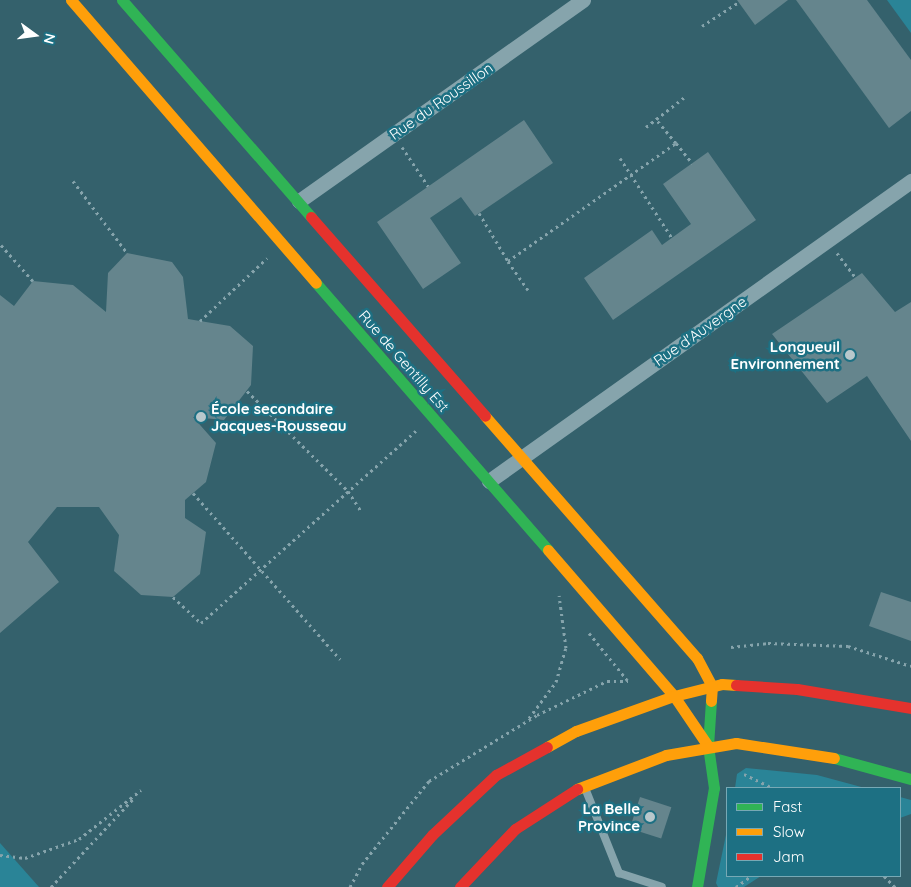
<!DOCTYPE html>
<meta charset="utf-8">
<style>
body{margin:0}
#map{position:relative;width:911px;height:887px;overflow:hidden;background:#34616c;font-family:Quicksand,sans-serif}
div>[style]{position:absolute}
.green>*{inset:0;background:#2a8497}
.building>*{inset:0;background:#65858d;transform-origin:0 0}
.path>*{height:3px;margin-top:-1.5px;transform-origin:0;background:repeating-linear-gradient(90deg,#86a4ac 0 2.5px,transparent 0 6.5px)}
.lane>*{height:8px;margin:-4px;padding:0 4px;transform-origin:4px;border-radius:4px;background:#86a4ac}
.street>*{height:15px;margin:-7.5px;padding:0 7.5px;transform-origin:7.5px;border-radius:7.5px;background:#86a4ac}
.fast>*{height:11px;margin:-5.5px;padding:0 5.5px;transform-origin:5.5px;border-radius:5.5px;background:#30b455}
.slow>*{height:11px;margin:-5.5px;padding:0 5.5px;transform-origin:5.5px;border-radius:5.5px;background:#ff9f0a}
.jam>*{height:11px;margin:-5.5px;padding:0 5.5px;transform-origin:5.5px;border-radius:5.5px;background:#e5322d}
.dots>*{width:14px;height:14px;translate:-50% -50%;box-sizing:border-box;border:2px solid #1d7083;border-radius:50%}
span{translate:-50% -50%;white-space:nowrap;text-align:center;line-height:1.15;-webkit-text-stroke:5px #1d7083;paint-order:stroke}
.street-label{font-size:15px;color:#fff}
.poi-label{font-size:15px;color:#fff;font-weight:700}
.right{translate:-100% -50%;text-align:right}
.left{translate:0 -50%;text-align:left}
.legend{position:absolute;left:726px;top:787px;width:175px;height:90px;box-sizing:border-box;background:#1d7083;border:1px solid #77a9b5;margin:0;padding:6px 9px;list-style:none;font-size:15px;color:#fff}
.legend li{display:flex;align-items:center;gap:10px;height:25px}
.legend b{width:25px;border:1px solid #77a9b5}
.north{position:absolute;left:10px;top:10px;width:50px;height:50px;-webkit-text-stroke:4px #1d7083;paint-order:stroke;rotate:104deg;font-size:14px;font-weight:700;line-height:20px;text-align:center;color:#fff}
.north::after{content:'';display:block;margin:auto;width:18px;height:22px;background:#fff;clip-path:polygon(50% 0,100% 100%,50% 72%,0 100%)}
</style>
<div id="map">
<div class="green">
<div style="clip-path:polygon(887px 0,911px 0,911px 33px)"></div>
<div style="clip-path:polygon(746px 768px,817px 775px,865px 788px,735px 788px,737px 774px)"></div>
<div style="clip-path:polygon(900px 797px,911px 800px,911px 814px,900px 818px)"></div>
<div style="clip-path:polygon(727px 830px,727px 876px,761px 876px,744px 887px,718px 887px,716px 883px)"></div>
<div style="clip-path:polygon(0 843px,39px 887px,0 887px)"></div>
</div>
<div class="building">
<div style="clip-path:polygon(737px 0,788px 0,755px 25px)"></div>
<div style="clip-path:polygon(796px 0,867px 0,911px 60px,911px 111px,889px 128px)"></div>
<div style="clip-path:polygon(524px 120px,553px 163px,475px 216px,461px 197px,430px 218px,461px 263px,423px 289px,377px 222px)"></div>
<div style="clip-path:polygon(708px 152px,756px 220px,613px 320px,584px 278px,652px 230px,662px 245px,691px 224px,663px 184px)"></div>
<div style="clip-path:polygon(127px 253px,172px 262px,183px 277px,188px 319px,230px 326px,253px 346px,251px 385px,224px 420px,193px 417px,216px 443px,206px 482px,185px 500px,185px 518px,206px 532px,200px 574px,173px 597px,141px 595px,114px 571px,119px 535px,99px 507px,57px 507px,28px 542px,59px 582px,0 633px,0 295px,14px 306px,33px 281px,73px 285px,106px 312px,108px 273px)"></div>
<div style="clip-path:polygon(862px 273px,895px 312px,911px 302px,911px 441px,867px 376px,827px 403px,772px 334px)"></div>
<div style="clip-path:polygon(881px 592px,911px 602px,911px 641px,869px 626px)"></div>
<div style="left:640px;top:797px;width:33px;height:33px;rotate:18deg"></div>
</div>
<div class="path">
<div style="left:702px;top:26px;width:44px;rotate:-33deg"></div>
<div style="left:646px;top:127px;width:51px;rotate:-37.8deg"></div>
<div style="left:676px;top:143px;width:26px;rotate:51deg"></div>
<div style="left:402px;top:147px;width:47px;rotate:56.3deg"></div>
<div style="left:620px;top:158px;width:95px;rotate:57deg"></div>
<div style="left:73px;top:181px;width:90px;rotate:53.1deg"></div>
<div style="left:479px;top:213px;width:56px;rotate:58.9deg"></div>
<div style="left:1px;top:245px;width:48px;rotate:48.4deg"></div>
<div style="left:837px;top:253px;width:30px;rotate:53deg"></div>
<div style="left:528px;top:290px;width:35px;rotate:-125deg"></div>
<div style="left:508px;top:261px;width:205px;rotate:-35.1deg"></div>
<div style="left:676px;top:143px;width:31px;rotate:-130deg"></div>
<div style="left:200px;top:321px;width:92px;rotate:-43.2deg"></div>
<div style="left:247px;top:391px;width:142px;rotate:44.7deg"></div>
<div style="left:348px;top:491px;width:24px;rotate:57deg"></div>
<div style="left:193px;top:493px;width:222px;rotate:48.5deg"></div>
<div style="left:173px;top:597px;width:38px;rotate:43deg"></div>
<div style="left:201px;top:623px;width:290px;rotate:-41.8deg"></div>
<div style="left:589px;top:633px;width:62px;rotate:50.9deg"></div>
<div style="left:731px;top:647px;width:37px;rotate:-6deg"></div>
<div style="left:768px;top:643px;width:80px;rotate:2.1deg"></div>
<div style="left:848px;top:646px;width:66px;rotate:17.6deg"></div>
<div style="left:529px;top:718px;width:45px;rotate:-53.1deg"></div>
<div style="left:556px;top:682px;width:35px;rotate:-74deg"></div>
<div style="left:566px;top:648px;width:53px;rotate:-97.5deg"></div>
<div style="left:744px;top:774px;width:32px;rotate:26deg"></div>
<div style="left:0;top:855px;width:25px;rotate:7deg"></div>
<div style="left:25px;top:858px;width:57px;rotate:-19.4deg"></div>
<div style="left:79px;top:839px;width:79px;rotate:-38.3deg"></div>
<div style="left:884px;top:876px;width:16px;rotate:45deg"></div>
<div style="left:51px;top:887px;width:122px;rotate:-47deg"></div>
<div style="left:350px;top:887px;width:26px;rotate:-62deg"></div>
<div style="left:362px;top:864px;width:107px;rotate:-51.1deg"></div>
<div style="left:429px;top:781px;width:127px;rotate:-31.4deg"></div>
<div style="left:537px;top:715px;width:78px;rotate:-25.9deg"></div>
<div style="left:607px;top:681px;width:21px"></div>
<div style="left:736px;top:887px;width:19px;rotate:-36deg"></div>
</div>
<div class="lane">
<div style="left:585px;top:788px;width:92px;rotate:68.2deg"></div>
<div style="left:619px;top:873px;width:45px;rotate:18deg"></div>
</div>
<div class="street">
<div style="left:299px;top:201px;width:348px;rotate:-35.3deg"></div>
<div style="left:489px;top:481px;width:518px;rotate:-35.41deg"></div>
</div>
<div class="fast">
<div style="left:122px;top:0;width:288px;rotate:48.9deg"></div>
<div style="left:316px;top:283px;width:354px;rotate:49deg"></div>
<div style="left:834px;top:758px;width:80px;rotate:15.3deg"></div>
<div style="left:697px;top:887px;width:100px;rotate:-80.3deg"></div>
<div style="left:714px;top:788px;width:42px;rotate:-98.1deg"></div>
<div style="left:708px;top:746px;width:45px;rotate:-86.2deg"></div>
</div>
<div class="slow">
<div style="left:71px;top:0;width:374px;rotate:49.1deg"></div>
<div style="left:485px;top:416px;width:322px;rotate:48.8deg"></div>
<div style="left:697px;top:658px;width:32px;rotate:62deg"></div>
<div style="left:712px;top:686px;width:15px;rotate:94deg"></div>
<div style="left:548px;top:550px;width:193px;rotate:49.2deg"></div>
<div style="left:674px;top:696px;width:60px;rotate:55.8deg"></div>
<div style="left:547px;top:747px;width:33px;rotate:-29deg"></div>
<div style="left:576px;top:731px;width:104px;rotate:-19.7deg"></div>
<div style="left:674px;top:696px;width:49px;rotate:-14deg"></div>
<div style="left:722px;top:684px;width:14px;rotate:4deg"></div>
<div style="left:577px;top:789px;width:95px;rotate:-20.9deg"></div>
<div style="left:666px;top:755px;width:71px;rotate:-9.7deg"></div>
<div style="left:736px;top:743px;width:99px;rotate:8.7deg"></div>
</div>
<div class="jam">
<div style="left:311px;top:217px;width:264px;rotate:48.8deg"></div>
<div style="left:736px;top:685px;width:61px;rotate:3.8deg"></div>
<div style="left:797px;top:689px;width:116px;rotate:9.5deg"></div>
<div style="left:387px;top:887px;width:69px;rotate:-49.1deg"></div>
<div style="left:432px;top:835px;width:88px;rotate:-43.2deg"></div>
<div style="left:496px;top:775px;width:58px;rotate:-28.8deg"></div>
<div style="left:460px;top:887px;width:80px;rotate:-46.5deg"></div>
<div style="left:515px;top:829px;width:74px;rotate:-32.8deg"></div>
</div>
<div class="dots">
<div style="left:850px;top:355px;background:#b8c8cc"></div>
<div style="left:201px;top:417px;background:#b8c8cc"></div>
<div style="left:650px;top:817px;background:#b8c8cc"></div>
</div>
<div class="street-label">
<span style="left:441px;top:101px;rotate:-35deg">Rue du Roussillon</span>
<span style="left:700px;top:331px;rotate:-35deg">Rue d'Auvergne</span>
<span style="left:404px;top:361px;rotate:49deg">Rue de Gentilly Est</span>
</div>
<div class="poi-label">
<span class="right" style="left:840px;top:355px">Longueuil<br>Environnement</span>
<span class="left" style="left:211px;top:417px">École secondaire<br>Jacques-Rousseau</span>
<span class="right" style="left:640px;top:817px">La Belle<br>Province</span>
</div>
<ul class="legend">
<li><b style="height:6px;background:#30b455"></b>Fast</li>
<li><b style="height:6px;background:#ff9f0a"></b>Slow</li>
<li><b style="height:6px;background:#e5322d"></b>Jam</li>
</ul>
<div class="north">N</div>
</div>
